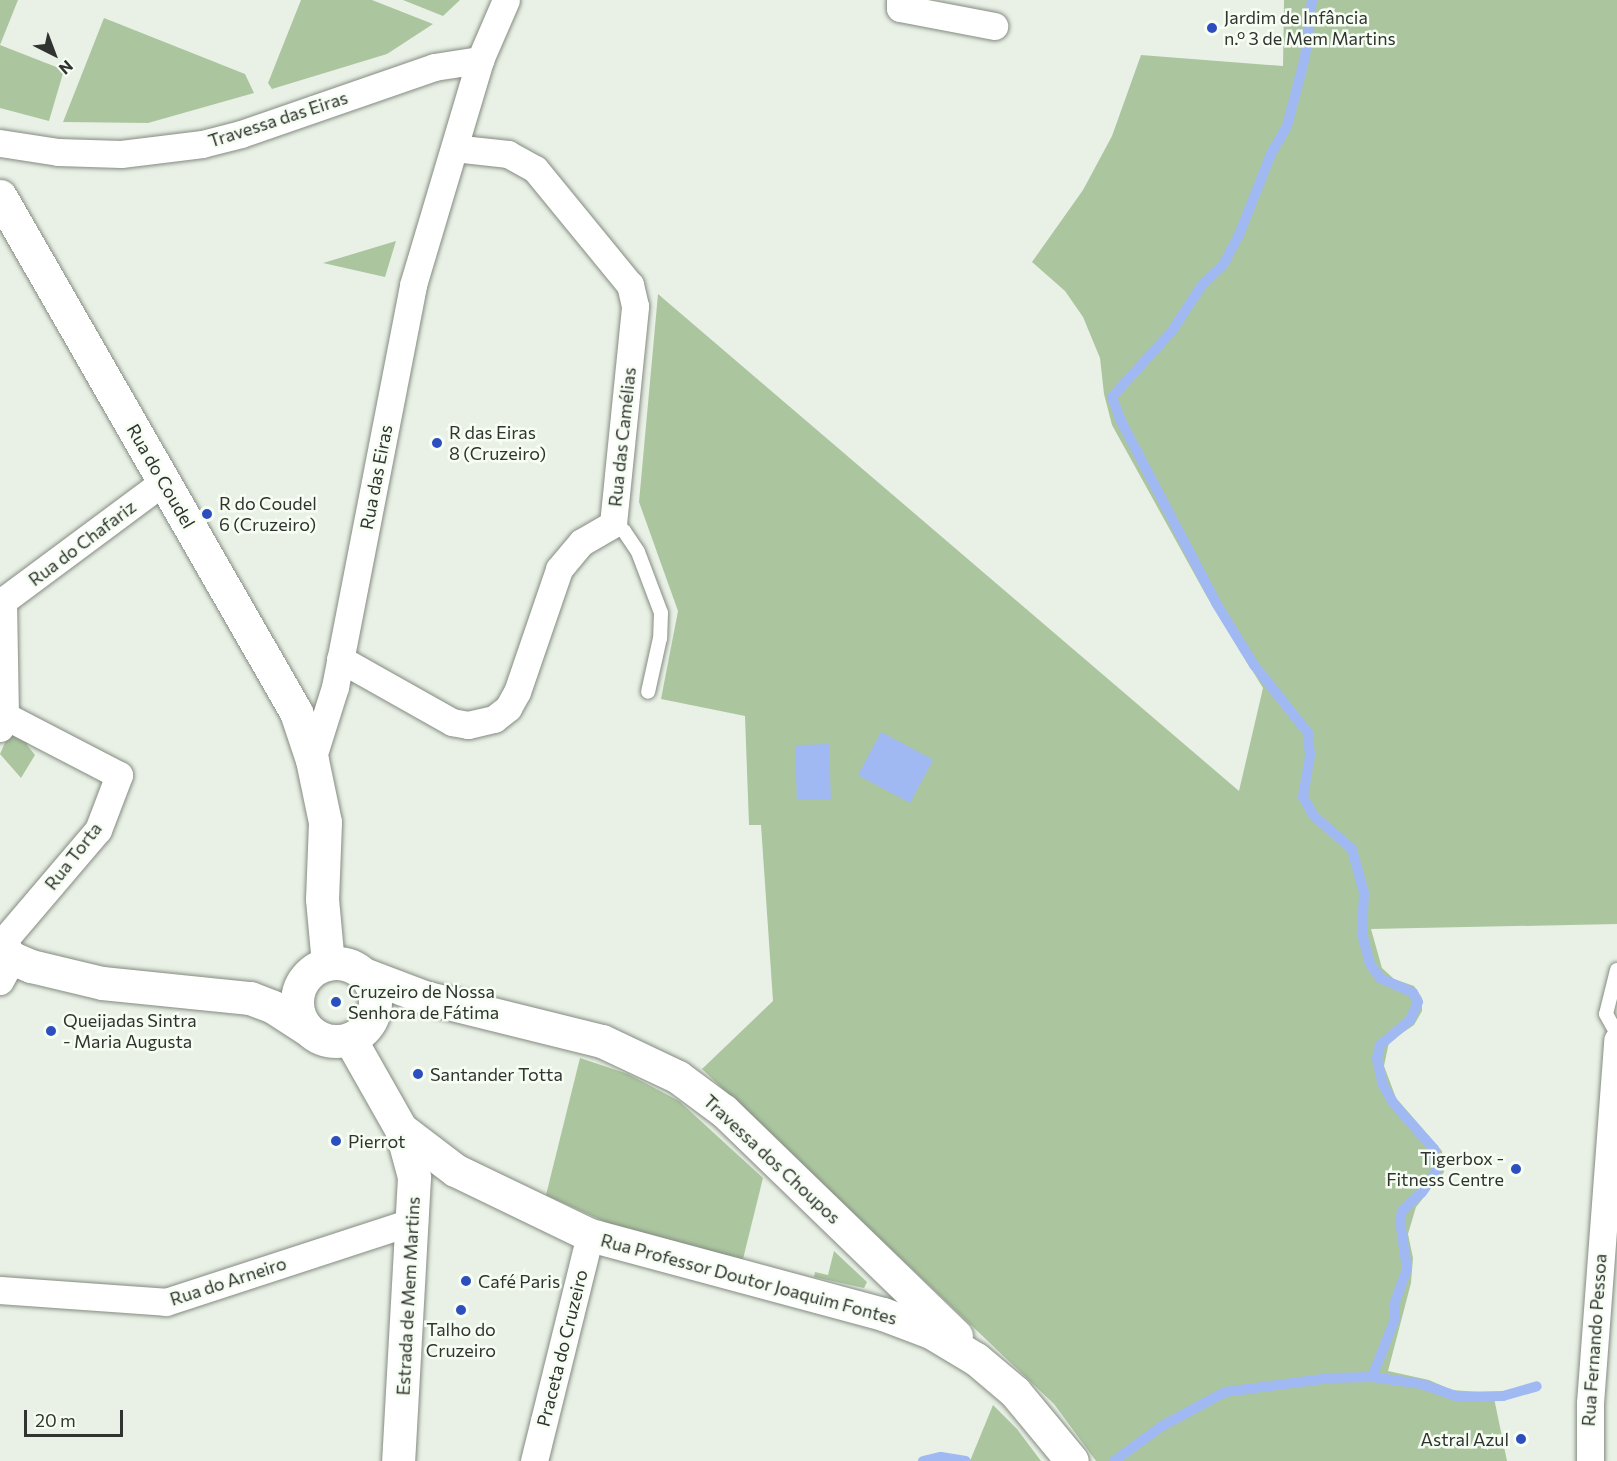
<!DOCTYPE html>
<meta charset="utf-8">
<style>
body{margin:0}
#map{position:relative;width:1617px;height:1461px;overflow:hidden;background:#e9f1e6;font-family:Commissioner,sans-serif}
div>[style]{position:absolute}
.green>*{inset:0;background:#abc69f}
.water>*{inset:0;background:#a0b9f3;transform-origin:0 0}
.stream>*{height:10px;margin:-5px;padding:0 5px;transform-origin:5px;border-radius:5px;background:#a0b9f3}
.roads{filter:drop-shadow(0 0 2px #848b81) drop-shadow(0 0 2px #848b81)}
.lane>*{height:14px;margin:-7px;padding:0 7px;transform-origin:7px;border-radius:7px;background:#fff}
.street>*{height:27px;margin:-13.5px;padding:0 13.5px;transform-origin:13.5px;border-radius:13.5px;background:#fff}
.secondary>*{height:33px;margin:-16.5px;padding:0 16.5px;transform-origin:16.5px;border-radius:16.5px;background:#fff}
.secondary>.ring{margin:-16.5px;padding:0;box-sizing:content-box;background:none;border:33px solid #fff;border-radius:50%}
.dots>*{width:16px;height:16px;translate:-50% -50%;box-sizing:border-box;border:3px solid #f6fef3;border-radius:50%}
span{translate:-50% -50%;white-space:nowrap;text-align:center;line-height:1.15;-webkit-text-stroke:5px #f6fef3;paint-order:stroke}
.poi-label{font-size:18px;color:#30332f}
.left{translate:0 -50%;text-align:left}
.right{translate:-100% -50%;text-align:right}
.street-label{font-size:18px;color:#30332f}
.north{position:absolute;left:24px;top:24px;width:60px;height:60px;-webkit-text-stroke:4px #f6fef3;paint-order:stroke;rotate:138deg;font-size:16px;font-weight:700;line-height:24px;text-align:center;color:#30332f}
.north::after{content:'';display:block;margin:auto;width:21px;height:27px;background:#30332f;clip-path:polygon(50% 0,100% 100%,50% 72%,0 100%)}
.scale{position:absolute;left:24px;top:1410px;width:99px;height:27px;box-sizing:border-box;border:3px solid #30332f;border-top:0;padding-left:8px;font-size:18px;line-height:21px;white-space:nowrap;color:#30332f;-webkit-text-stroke:4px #f6fef3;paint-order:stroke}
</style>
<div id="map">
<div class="green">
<div style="clip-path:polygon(0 0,18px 0,0 45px,64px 70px,49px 121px,0 108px)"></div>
<div style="clip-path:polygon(301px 0,372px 0,433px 24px,387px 54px,272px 89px,268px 83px)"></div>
<div style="clip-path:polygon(403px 0,460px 0,443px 16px)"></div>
<div style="clip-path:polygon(1284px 0,1617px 0,1617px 924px,1371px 929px,1382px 968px,1394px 979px,1414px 986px,1422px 998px,1422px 1011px,1414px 1025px,1389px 1042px,1384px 1066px,1396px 1098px,1442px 1151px,1444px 1172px,1416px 1207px,1408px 1234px,1413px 1258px,1411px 1283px,1388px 1371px,1429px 1380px,1452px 1390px,1493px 1393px,1507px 1461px,1096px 1461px,1054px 1404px,702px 1069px,773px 1001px,761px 825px,749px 825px,745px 716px,661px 699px,678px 611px,639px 502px,658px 294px,1239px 791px,1263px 688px,1206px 595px,1112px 425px,1104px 394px,1100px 358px,1083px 317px,1065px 291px,1032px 262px,1083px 190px,1112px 136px,1141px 55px,1283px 66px)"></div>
<div style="clip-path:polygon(104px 18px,245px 74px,254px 93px,148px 123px,63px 122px)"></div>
<div style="clip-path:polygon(396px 241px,385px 277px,323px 263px)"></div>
<div style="clip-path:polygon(11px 729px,30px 738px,27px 745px,35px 755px,21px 778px,0 754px)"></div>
<div style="clip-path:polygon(580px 1058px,628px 1074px,679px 1101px,763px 1178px,743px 1259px,623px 1230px,546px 1195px)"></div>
<div style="clip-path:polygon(834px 1251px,867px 1282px,864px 1288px,814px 1277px,815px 1272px,828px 1275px)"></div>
<div style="clip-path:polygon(993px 1405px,1017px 1429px,1041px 1461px,970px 1461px)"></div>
</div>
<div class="water">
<div style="left:881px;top:732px;width:59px;height:49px;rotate:28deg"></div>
<div style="left:829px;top:744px;width:55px;height:34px;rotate:88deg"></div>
</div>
<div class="stream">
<div style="left:1312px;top:0;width:57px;rotate:97deg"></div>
<div style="left:1305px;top:57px;width:71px;rotate:104.6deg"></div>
<div style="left:1287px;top:126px;width:32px;rotate:120deg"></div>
<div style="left:1271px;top:154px;width:87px;rotate:111.6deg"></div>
<div style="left:1239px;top:235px;width:34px;rotate:118deg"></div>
<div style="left:1223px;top:265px;width:29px;rotate:136deg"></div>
<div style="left:1202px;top:285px;width:55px;rotate:123.1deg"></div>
<div style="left:1172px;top:331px;width:89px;rotate:132.3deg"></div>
<div style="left:1112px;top:397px;width:26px;rotate:69deg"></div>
<div style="left:1121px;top:421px;width:205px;rotate:62.4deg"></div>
<div style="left:1216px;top:603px;width:73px;rotate:58.5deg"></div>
<div style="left:1254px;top:665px;width:87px;rotate:51.5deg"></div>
<div style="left:1308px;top:733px;width:22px;rotate:85deg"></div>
<div style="left:1310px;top:755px;width:43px;rotate:99.5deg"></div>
<div style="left:1303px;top:797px;width:22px;rotate:60deg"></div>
<div style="left:1314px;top:816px;width:50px;rotate:41deg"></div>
<div style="left:1352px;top:849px;width:46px;rotate:74.7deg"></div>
<div style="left:1364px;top:893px;width:41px;rotate:92.8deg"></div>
<div style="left:1362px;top:934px;width:31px;rotate:75deg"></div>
<div style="left:1370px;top:964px;width:17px;rotate:54deg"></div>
<div style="left:1380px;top:978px;width:36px;rotate:24deg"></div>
<div style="left:1413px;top:993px;width:10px;rotate:61deg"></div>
<div style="left:1418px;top:1002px;width:20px;rotate:114deg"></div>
<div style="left:1410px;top:1020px;width:39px;rotate:140deg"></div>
<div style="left:1380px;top:1045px;width:14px;rotate:102deg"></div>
<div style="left:1377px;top:1059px;width:27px;rotate:77deg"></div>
<div style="left:1383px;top:1085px;width:22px;rotate:60deg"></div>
<div style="left:1394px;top:1104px;width:60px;rotate:48.4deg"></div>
<div style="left:1434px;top:1149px;width:21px;rotate:82deg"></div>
<div style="left:1437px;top:1170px;width:27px;rotate:124deg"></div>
<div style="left:1422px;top:1192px;width:28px;rotate:136deg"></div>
<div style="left:1402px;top:1211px;width:10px;rotate:101deg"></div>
<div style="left:1400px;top:1221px;width:49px;rotate:81.7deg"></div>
<div style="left:1407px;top:1269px;width:37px;rotate:110deg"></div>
<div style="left:1394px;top:1304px;width:15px;rotate:86deg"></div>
<div style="left:1395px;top:1319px;width:62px;rotate:111.6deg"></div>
<div style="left:923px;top:1461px;width:18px;rotate:-13deg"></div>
<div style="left:941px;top:1457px;width:25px;rotate:9deg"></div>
<div style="left:1114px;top:1461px;width:59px;rotate:-36.1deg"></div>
<div style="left:1162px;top:1426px;width:72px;rotate:-28.4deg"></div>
<div style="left:1225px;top:1392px;width:106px;rotate:-7.6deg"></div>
<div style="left:1330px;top:1378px;width:42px;rotate:-1.4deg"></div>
<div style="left:1372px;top:1377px;width:49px;rotate:8.1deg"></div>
<div style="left:1421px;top:1384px;width:40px;rotate:18.9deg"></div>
<div style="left:1459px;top:1397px;width:44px;rotate:-1.3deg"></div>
<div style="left:1503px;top:1396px;width:35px;rotate:-16deg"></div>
</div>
<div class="roads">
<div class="lane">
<div style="left:613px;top:524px;width:13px;rotate:32deg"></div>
<div style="left:624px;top:531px;width:25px;rotate:56deg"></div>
<div style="left:638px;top:552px;width:65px;rotate:69.3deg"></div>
<div style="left:661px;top:613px;width:25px;rotate:92deg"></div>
<div style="left:660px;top:638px;width:55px;rotate:102.5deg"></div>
<div style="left:1617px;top:970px;width:45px;rotate:104deg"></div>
<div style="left:1606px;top:1014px;width:23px;rotate:61deg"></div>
</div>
<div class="street">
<div style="left:900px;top:0;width:8px;rotate:90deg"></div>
<div style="left:900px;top:8px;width:96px;rotate:10.8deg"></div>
<div style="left:0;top:143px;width:59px;rotate:8.8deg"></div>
<div style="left:58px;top:152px;width:63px;rotate:1.8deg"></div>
<div style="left:121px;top:154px;width:82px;rotate:-7deg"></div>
<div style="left:202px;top:144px;width:40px;rotate:-14.4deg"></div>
<div style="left:241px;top:134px;width:204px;rotate:-19.1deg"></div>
<div style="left:434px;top:67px;width:47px;rotate:-8.7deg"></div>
<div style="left:0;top:603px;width:204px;rotate:-36.6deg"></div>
<div style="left:340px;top:659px;width:129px;rotate:29.4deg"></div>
<div style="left:452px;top:722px;width:16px;rotate:11deg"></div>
<div style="left:468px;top:725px;width:27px;rotate:-13deg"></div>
<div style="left:494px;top:719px;width:18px;rotate:-38deg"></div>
<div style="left:508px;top:708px;width:18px;rotate:-61deg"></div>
<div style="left:517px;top:692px;width:130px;rotate:-71.1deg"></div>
<div style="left:559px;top:569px;width:35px;rotate:-50deg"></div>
<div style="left:582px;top:542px;width:36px;rotate:-30deg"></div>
<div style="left:613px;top:524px;width:219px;rotate:-84.2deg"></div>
<div style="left:635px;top:306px;width:22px;rotate:-103deg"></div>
<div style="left:630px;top:285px;width:150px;rotate:-129.3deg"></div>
<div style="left:535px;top:169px;width:31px;rotate:-151deg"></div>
<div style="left:508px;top:154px;width:54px;rotate:-173.7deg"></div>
<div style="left:0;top:728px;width:13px;rotate:-67deg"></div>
<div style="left:5px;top:716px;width:113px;rotate:-91deg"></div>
<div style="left:312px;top:760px;width:77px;rotate:-72.5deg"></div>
<div style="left:335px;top:687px;width:409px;rotate:-79deg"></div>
<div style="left:413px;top:285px;width:235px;rotate:-73.4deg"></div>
<div style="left:480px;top:60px;width:65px;rotate:-66.6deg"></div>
<div style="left:0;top:945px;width:151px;rotate:-49.6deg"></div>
<div style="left:98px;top:830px;width:59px;rotate:-69.1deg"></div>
<div style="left:119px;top:775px;width:128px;rotate:-152.6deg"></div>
<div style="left:0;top:981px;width:26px;rotate:-62deg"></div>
<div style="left:0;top:1290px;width:166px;rotate:4.1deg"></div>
<div style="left:166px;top:1302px;width:261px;rotate:-18.1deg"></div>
<div style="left:534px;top:1461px;width:233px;rotate:-76.1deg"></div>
<div style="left:1590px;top:1461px;width:58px;rotate:-90deg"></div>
<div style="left:1590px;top:1403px;width:364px;rotate:-85.7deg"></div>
</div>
<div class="secondary">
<div style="left:0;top:196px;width:595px;rotate:60.16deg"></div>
<div style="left:296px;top:712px;width:51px;rotate:71.6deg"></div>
<div style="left:312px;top:760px;width:63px;rotate:78.2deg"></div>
<div style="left:325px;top:822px;width:77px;rotate:92.2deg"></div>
<div style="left:322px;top:899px;width:65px;rotate:84.7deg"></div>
<div style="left:0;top:945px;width:18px;rotate:47deg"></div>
<div style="left:12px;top:958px;width:21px;rotate:23deg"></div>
<div style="left:31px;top:966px;width:73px;rotate:13.5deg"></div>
<div style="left:102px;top:983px;width:149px;rotate:5.8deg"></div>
<div style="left:250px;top:998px;width:25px;rotate:21deg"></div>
<div style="left:273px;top:1007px;width:40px;rotate:32.9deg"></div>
<div class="ring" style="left:297px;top:963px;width:45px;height:45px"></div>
<div style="left:366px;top:975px;width:62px;rotate:20.8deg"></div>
<div style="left:424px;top:997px;width:183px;rotate:13.9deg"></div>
<div style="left:602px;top:1041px;width:84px;rotate:25.3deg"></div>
<div style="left:678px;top:1077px;width:57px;rotate:36.5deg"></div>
<div style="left:724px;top:1111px;width:323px;rotate:44.1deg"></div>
<div style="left:350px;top:1039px;width:103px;rotate:60.5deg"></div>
<div style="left:401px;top:1129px;width:50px;rotate:74.8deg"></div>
<div style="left:414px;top:1177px;width:284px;rotate:93.2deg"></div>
<div style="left:401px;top:1129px;width:68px;rotate:37.2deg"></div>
<div style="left:455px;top:1170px;width:150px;rotate:25.7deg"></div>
<div style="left:590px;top:1235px;width:303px;rotate:15.1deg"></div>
<div style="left:883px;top:1314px;width:51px;rotate:20.6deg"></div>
<div style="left:931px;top:1332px;width:52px;rotate:31deg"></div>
<div style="left:976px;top:1359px;width:51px;rotate:40.2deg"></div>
<div style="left:1015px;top:1392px;width:89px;rotate:50.4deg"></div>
</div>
</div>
<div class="dots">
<div style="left:1212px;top:28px;background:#2d4ebe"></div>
<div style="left:437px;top:443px;background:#2d4ebe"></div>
<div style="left:207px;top:514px;background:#2d4ebe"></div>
<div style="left:336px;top:1002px;background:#2d4ebe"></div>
<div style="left:51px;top:1031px;background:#2d4ebe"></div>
<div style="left:418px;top:1074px;background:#2d4ebe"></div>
<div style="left:336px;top:1141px;background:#2d4ebe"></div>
<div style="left:1516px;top:1169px;background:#2d4ebe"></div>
<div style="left:466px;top:1281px;background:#2d4ebe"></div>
<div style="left:461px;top:1310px;background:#2d4ebe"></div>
<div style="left:1521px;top:1439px;background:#2d4ebe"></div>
</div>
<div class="poi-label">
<span class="left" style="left:1224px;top:28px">Jardim de Infância<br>n.º 3 de Mem Martins</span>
<span class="left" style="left:449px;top:443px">R das Eiras<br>8 (Cruzeiro)</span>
<span class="left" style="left:219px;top:514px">R do Coudel<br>6 (Cruzeiro)</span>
<span class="left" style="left:348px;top:1002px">Cruzeiro de Nossa<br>Senhora de Fátima</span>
<span class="left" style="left:63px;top:1031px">Queijadas Sintra<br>- Maria Augusta</span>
<span class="left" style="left:430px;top:1074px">Santander Totta</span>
<span class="left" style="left:348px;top:1141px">Pierrot</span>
<span class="right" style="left:1504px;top:1169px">Tigerbox -<br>Fitness Centre</span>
<span class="left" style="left:478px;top:1281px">Café Paris</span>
<span style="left:461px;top:1340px">Talho do<br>Cruzeiro</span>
<span class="right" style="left:1509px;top:1439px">Astral Azul</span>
</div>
<div class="street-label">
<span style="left:278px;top:119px;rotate:-18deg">Travessa das Eiras</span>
<span style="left:622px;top:437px;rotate:-84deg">Rua das Camélias</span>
<span style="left:161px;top:476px;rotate:60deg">Rua do Coudel</span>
<span style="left:376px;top:477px;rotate:-79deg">Rua das Eiras</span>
<span style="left:82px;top:543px;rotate:-37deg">Rua do Chafariz</span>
<span style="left:73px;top:856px;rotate:-52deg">Rua Torta</span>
<span style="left:772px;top:1159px;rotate:43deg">Travessa dos Choupos</span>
<span style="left:749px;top:1279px;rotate:15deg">Rua Professor Doutor Joaquim Fontes</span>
<span style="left:228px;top:1281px;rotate:-18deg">Rua do Arneiro</span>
<span style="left:408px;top:1296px;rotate:-87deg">Estrada de Mem Martins</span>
<span style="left:1594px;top:1340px;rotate:-86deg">Rua Fernando Pessoa</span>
<span style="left:562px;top:1348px;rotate:-76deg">Praceta do Cruzeiro</span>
</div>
<div class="north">N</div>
<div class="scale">20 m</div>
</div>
